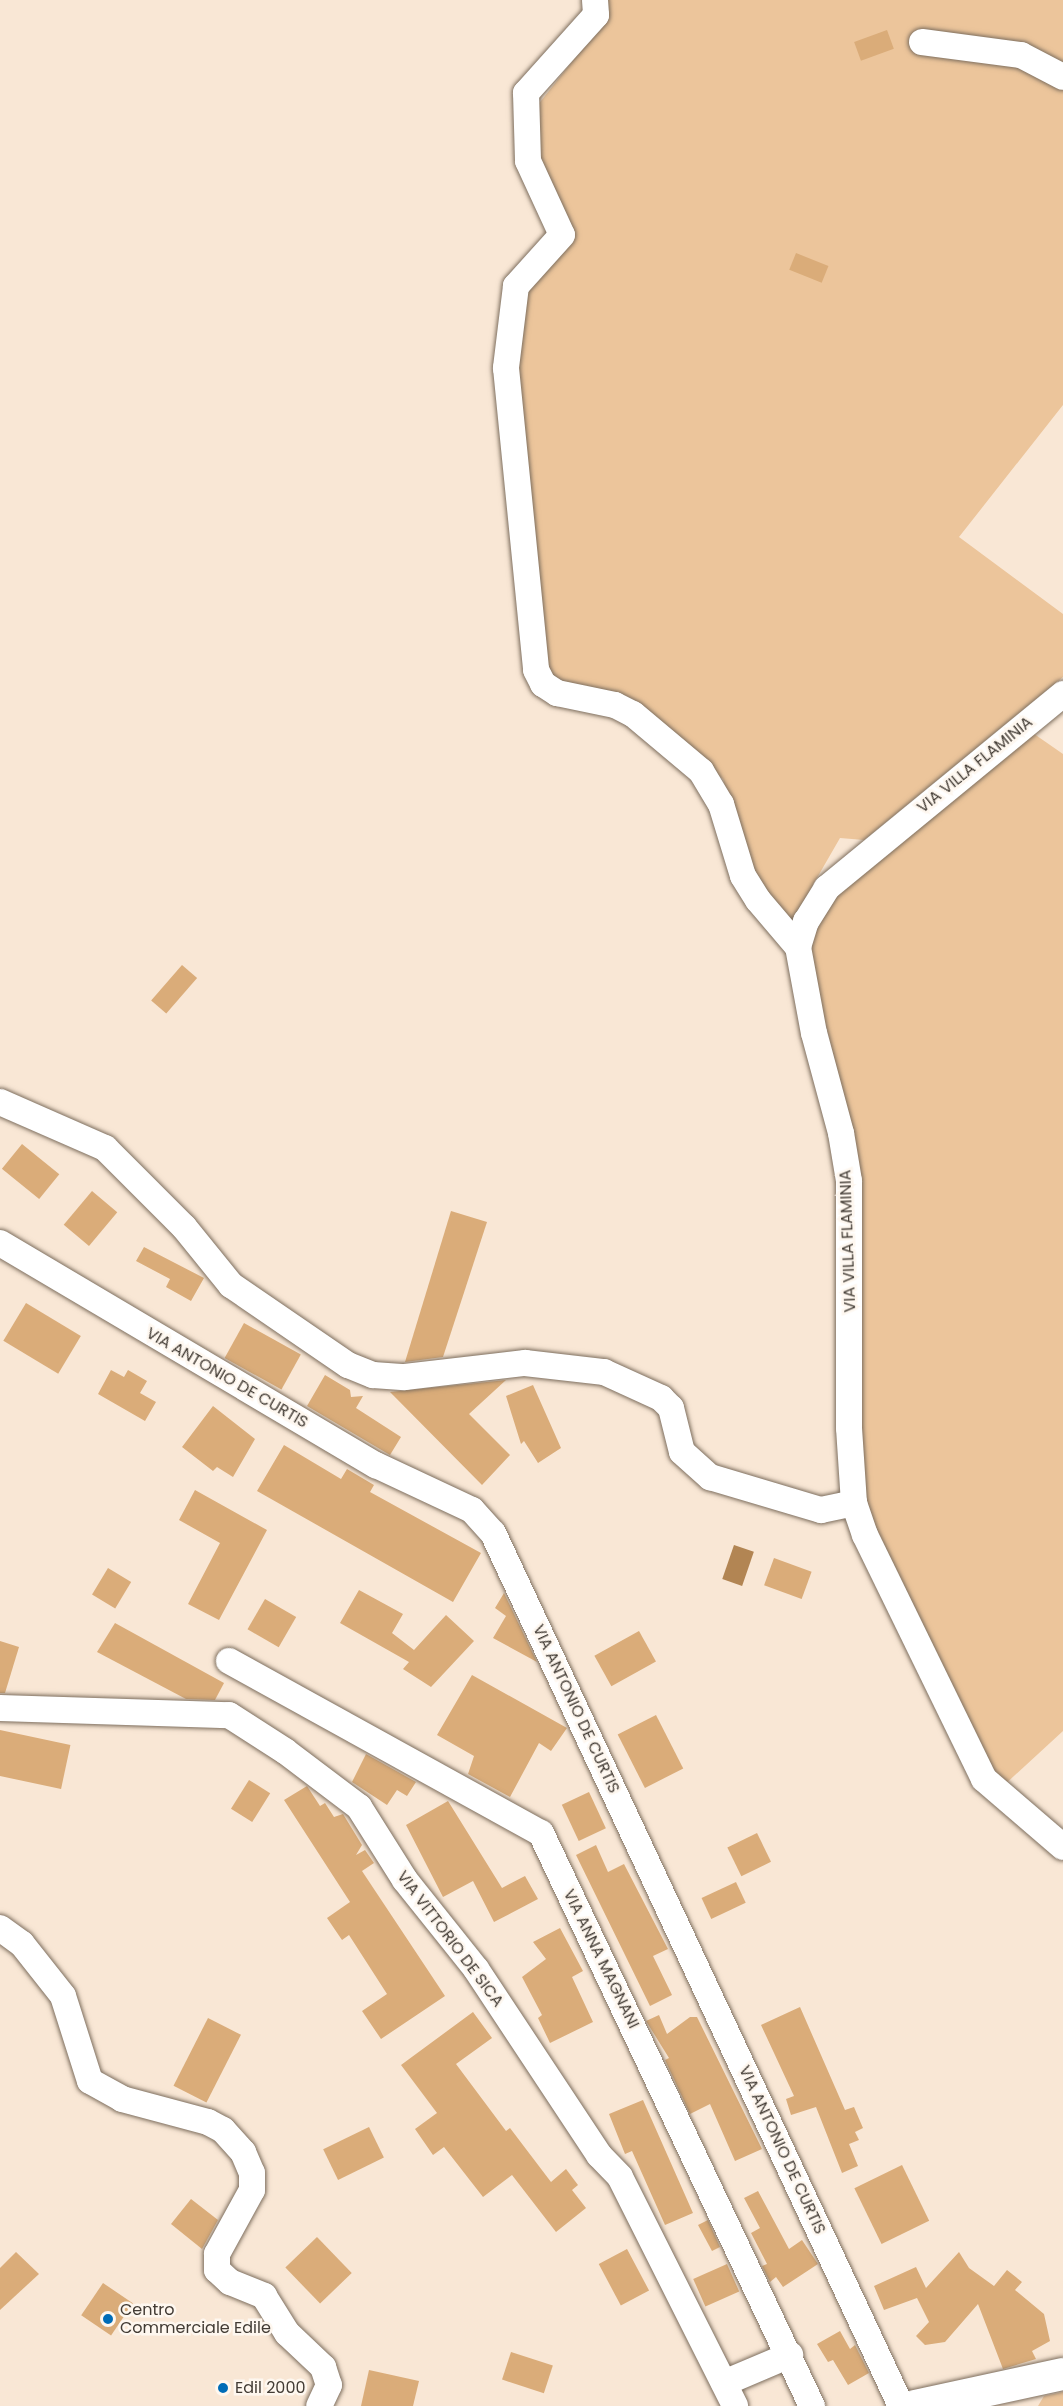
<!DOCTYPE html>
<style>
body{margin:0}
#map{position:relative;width:1063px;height:2406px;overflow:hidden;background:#f9e7d5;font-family:Poppins,sans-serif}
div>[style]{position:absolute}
.green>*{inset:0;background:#ecc59b}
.water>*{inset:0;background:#b28553;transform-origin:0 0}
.building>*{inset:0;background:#daac79;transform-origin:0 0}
.roads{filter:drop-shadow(0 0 2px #7d6e5e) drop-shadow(0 0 2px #7d6e5e)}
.minor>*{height:26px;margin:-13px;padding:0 13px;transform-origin:13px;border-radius:13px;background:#fff}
.major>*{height:32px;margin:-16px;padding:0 16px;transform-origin:16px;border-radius:16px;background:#fff}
.dots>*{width:16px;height:16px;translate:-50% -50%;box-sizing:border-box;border:3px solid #fef7ef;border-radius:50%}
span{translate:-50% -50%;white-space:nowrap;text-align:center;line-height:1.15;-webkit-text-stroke:5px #fef7ef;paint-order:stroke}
.street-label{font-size:16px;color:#423b34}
.poi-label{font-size:16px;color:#423b34}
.left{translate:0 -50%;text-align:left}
</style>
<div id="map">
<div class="green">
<div style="clip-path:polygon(604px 0,1063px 0,1063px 405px,959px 537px,1063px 614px,1063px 677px,864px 840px,840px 838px,791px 923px,748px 871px,723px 779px,667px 732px,550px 682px,516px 368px,523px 298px,531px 280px,572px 238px,539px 165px,537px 106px,605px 20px)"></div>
<div style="clip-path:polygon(1027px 729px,1063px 754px,1063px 1731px,1002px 1787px,874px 1529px,864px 1497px,853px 1133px,810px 962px,812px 936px,834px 892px)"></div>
<div style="clip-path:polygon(1063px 2392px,1063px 2406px,1038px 2406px,1044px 2396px)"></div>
</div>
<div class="water">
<div style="left:734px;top:1545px;width:21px;height:36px;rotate:19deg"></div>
</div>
<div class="building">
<div style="left:887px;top:30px;width:20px;height:35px;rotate:70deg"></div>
<div style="left:796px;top:253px;width:35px;height:18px;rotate:22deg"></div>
<div style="left:182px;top:965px;width:20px;height:47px;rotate:41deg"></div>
<div style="left:22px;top:1144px;width:48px;height:32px;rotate:39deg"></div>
<div style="left:92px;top:1191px;width:33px;height:44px;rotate:40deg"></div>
<div style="clip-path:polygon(451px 1211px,487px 1222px,443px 1357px,405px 1362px)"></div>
<div style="clip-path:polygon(144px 1247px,204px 1278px,191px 1301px,166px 1287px,170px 1279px,136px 1261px)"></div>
<div style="left:26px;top:1303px;width:64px;height:44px;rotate:31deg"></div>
<div style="left:244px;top:1323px;width:65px;height:40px;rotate:29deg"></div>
<div style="clip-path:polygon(111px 1370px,124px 1377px,128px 1370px,147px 1381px,140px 1393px,156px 1402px,145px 1421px,98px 1394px)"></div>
<div style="clip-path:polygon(325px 1375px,350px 1390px,351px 1397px,363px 1396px,356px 1408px,401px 1437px,390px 1455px,307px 1406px)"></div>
<div style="clip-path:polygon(506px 1380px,469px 1414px,510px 1455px,482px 1485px,390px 1392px)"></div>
<div style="clip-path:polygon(533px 1385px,561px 1448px,538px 1463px,524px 1441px,521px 1444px,506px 1396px)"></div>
<div style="clip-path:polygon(213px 1406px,255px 1439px,233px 1477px,217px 1467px,213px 1471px,182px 1447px)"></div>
<div style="clip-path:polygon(284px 1445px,341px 1479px,347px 1469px,374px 1485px,370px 1492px,481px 1553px,453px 1602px,257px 1491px)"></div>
<div style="clip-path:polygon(195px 1490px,267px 1530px,219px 1620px,188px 1604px,220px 1543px,179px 1520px)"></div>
<div style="left:774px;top:1558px;width:40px;height:29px;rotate:20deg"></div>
<div style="left:108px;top:1568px;width:27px;height:31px;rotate:31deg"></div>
<div style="clip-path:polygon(359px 1590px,403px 1614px,392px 1633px,414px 1650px,446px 1615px,474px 1641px,431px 1687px,403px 1669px,409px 1662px,340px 1623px)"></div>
<div style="clip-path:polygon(504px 1593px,537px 1662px,493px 1638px,506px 1616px,495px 1608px)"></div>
<div style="left:265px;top:1599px;width:36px;height:35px;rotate:30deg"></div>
<div style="clip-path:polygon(115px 1623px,224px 1683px,215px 1700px,186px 1699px,97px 1652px)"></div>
<div style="left:639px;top:1631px;width:35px;height:51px;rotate:61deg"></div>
<div style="clip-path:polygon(0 1641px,19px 1647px,5px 1693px,0 1693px)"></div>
<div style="clip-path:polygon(472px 1675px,567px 1728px,551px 1751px,539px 1743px,510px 1797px,468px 1774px,474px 1756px,437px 1735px)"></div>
<div style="left:656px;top:1715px;width:60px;height:43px;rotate:63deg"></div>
<div style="left:0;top:1730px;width:72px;height:45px;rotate:12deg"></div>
<div style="clip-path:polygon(366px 1754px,416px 1782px,407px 1796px,397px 1790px,387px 1805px,352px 1782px)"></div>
<div style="left:249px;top:1780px;width:25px;height:34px;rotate:32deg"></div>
<div style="clip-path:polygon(307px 1786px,320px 1806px,325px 1803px,334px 1817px,343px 1814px,362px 1845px,356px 1855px,365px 1850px,374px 1863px,362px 1871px,445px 1996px,381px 2039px,362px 2011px,387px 1994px,349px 1935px,342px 1940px,327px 1918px,350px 1902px,284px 1800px)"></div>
<div style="left:589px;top:1792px;width:40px;height:30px;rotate:65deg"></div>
<div style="clip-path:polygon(448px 1801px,502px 1888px,525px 1876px,538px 1899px,494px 1922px,473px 1881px,443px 1897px,406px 1825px)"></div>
<div style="left:757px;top:1833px;width:32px;height:33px;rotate:64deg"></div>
<div style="clip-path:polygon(596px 1845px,608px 1872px,624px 1864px,668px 1949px,653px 1956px,672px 1995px,650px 2006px,576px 1855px)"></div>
<div style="left:736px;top:1882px;width:23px;height:38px;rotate:65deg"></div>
<div style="clip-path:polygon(560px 1928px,583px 1971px,572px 1977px,593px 2022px,550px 2043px,538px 2018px,542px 2015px,522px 1977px,546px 1959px,533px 1942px)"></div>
<div style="clip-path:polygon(800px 2007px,845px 2110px,854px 2107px,863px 2128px,855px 2132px,859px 2140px,849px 2144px,858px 2166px,842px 2173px,816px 2107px,791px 2115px,786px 2099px,794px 2096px,761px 2025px)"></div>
<div style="clip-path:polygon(473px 2012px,492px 2038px,456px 2064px,506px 2131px,510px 2128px,551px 2182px,566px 2169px,578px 2185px,572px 2190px,586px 2208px,556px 2232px,512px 2175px,483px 2197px,444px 2147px,433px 2155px,415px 2129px,437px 2113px,401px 2065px)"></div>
<div style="clip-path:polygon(659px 2015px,667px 2034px,690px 2017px,697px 2017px,762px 2149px,735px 2161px,710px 2104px,690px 2114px,665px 2060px,669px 2058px,646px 2021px)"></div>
<div style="left:208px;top:2018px;width:37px;height:76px;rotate:27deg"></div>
<div style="clip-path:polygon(643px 2100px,693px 2213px,665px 2225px,632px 2151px,625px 2154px,609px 2114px)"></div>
<div style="left:369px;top:2127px;width:34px;height:51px;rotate:64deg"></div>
<div style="left:902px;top:2165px;width:62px;height:53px;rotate:64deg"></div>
<div style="clip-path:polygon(758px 2191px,789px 2249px,802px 2240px,818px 2264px,783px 2287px,776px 2277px,770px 2282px,762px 2266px,767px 2264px,751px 2233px,760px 2228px,744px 2198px)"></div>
<div style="clip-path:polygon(191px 2199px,218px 2220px,202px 2249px,171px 2224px)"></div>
<div style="clip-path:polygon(708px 2220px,720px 2247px,712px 2251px,698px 2225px)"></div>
<div style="left:317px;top:2237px;width:50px;height:44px;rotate:46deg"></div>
<div style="left:627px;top:2249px;width:47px;height:32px;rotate:62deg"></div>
<div style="clip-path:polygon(16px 2252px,39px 2274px,0 2310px,0 2268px)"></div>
<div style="clip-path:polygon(959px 2252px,969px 2268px,994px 2286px,1007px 2270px,1022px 2282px,1015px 2290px,1044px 2314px,1050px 2341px,1032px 2351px,1036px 2359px,1003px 2369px,978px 2304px,945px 2342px,925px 2345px,916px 2336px,929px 2322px,917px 2298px,884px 2310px,874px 2286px,916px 2267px,926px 2288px)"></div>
<div style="left:727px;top:2264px;width:30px;height:37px;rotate:66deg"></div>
<div style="left:103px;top:2283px;width:36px;height:39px;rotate:34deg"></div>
<div style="clip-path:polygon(840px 2331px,850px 2349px,855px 2345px,869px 2373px,848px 2385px,833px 2360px,828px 2362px,817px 2344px)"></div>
<div style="left:511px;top:2352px;width:44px;height:29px;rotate:18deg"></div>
<div style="clip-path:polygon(369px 2370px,419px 2381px,413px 2406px,361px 2406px)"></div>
</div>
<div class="roads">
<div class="minor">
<div style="left:595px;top:0;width:15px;rotate:86deg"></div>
<div style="left:596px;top:15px;width:105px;rotate:131.9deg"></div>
<div style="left:526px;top:93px;width:68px;rotate:88.3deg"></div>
<div style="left:528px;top:161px;width:81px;rotate:65.3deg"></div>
<div style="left:562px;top:235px;width:69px;rotate:132deg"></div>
<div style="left:516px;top:286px;width:83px;rotate:97deg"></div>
<div style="left:506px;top:368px;width:303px;rotate:84.3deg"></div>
<div style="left:536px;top:670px;width:16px;rotate:63deg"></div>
<div style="left:543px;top:684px;width:17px;rotate:33deg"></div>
<div style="left:557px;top:693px;width:59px;rotate:11.7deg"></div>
<div style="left:615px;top:705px;width:20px;rotate:27deg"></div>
<div style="left:633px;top:714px;width:89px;rotate:40deg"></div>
<div style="left:701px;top:771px;width:39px;rotate:59deg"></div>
<div style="left:721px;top:804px;width:75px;rotate:73deg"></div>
<div style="left:743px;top:876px;width:28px;rotate:58deg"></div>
<div style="left:758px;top:900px;width:62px;rotate:49.6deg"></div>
<div style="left:922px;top:42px;width:100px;rotate:7.5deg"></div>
<div style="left:1021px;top:55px;width:47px;rotate:27.6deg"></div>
<div style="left:1063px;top:694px;width:306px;rotate:140.6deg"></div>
<div style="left:827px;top:888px;width:39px;rotate:122deg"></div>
<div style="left:806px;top:921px;width:27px;rotate:107deg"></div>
<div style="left:798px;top:947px;width:87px;rotate:79.5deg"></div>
<div style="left:814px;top:1033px;width:104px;rotate:74.9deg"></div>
<div style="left:841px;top:1133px;width:49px;rotate:80.5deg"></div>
<div style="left:849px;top:1181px;width:247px;rotate:90deg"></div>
<div style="left:849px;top:1428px;width:75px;rotate:86.2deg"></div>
<div style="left:854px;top:1503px;width:34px;rotate:71deg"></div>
<div style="left:865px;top:1535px;width:271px;rotate:64deg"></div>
<div style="left:984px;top:1779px;width:104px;rotate:40.7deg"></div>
<div style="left:0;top:1102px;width:115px;rotate:23.7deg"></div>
<div style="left:105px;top:1148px;width:112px;rotate:45deg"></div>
<div style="left:184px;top:1227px;width:75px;rotate:51deg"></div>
<div style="left:231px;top:1285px;width:142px;rotate:34.4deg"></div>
<div style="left:348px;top:1365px;width:27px;rotate:22deg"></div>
<div style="left:373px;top:1375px;width:32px;rotate:4deg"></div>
<div style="left:405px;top:1377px;width:121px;rotate:-6.7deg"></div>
<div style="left:525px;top:1363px;width:80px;rotate:6.5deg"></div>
<div style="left:604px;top:1372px;width:63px;rotate:24.5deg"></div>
<div style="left:661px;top:1398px;width:14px;rotate:45deg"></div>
<div style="left:671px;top:1408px;width:45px;rotate:76deg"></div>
<div style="left:682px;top:1452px;width:38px;rotate:42deg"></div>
<div style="left:710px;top:1477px;width:116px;rotate:16.6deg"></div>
<div style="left:821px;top:1510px;width:34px;rotate:-12deg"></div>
<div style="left:0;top:1243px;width:437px;rotate:30.6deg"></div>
<div style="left:376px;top:1465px;width:106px;rotate:25.1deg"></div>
<div style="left:472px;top:1510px;width:31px;rotate:48deg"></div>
<div style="left:493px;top:1533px;width:964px;rotate:64.95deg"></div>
<div style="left:229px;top:1661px;width:356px;rotate:28.9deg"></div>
<div style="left:541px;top:1833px;width:634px;rotate:64.69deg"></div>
<div style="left:0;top:1708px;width:229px;rotate:1.8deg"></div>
<div style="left:229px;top:1715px;width:67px;rotate:32.7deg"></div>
<div style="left:285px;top:1751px;width:93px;rotate:37.1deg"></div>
<div style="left:359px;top:1807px;width:86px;rotate:57.8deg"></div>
<div style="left:405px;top:1880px;width:114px;rotate:51.4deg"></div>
<div style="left:476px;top:1969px;width:223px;rotate:56.5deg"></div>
<div style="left:599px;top:2155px;width:30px;rotate:46deg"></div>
<div style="left:620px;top:2177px;width:256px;rotate:63.3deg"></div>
<div style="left:0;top:1928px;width:27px;rotate:36deg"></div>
<div style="left:22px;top:1944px;width:66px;rotate:51.7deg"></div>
<div style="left:63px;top:1996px;width:89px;rotate:72.4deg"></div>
<div style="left:90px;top:2081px;width:37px;rotate:29deg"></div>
<div style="left:122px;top:2099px;width:89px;rotate:15deg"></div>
<div style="left:208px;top:2122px;width:17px;rotate:28deg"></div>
<div style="left:223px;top:2130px;width:30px;rotate:48deg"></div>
<div style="left:243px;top:2152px;width:23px;rotate:67deg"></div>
<div style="left:252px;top:2173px;width:17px;rotate:90deg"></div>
<div style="left:252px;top:2190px;width:73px;rotate:118.7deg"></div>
<div style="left:217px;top:2254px;width:16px;rotate:90deg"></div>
<div style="left:217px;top:2270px;width:18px;rotate:43deg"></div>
<div style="left:230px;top:2282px;width:37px;rotate:22deg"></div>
<div style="left:264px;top:2296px;width:44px;rotate:58.1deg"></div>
<div style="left:287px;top:2333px;width:50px;rotate:43.4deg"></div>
<div style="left:323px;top:2367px;width:19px;rotate:72deg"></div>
<div style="left:329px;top:2385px;width:23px;rotate:115deg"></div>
<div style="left:724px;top:2383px;width:72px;rotate:-23deg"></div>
</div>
<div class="major">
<div style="left:915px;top:2406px;width:151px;rotate:-12.2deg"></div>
</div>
</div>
<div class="dots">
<div style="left:108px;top:2319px;background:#006cb7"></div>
<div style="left:223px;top:2388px;background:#006cb7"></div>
</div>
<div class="street-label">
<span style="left:975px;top:765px;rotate:-39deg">VIA VILLA FLAMINIA</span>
<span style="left:848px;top:1241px;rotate:-92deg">VIA VILLA FLAMINIA</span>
<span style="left:227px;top:1378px;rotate:30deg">VIA ANTONIO DE CURTIS</span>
<span style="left:576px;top:1709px;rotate:65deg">VIA ANTONIO DE CURTIS</span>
<span style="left:450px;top:1939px;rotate:53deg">VIA VITTORIO DE SICA</span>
<span style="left:601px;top:1959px;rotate:64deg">VIA ANNA MAGNANI</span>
<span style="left:782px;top:2150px;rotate:65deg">VIA ANTONIO DE CURTIS</span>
</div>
<div class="poi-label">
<span class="left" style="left:120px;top:2319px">Centro<br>Commerciale Edile</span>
<span class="left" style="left:235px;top:2388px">Edil 2000</span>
</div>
</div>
